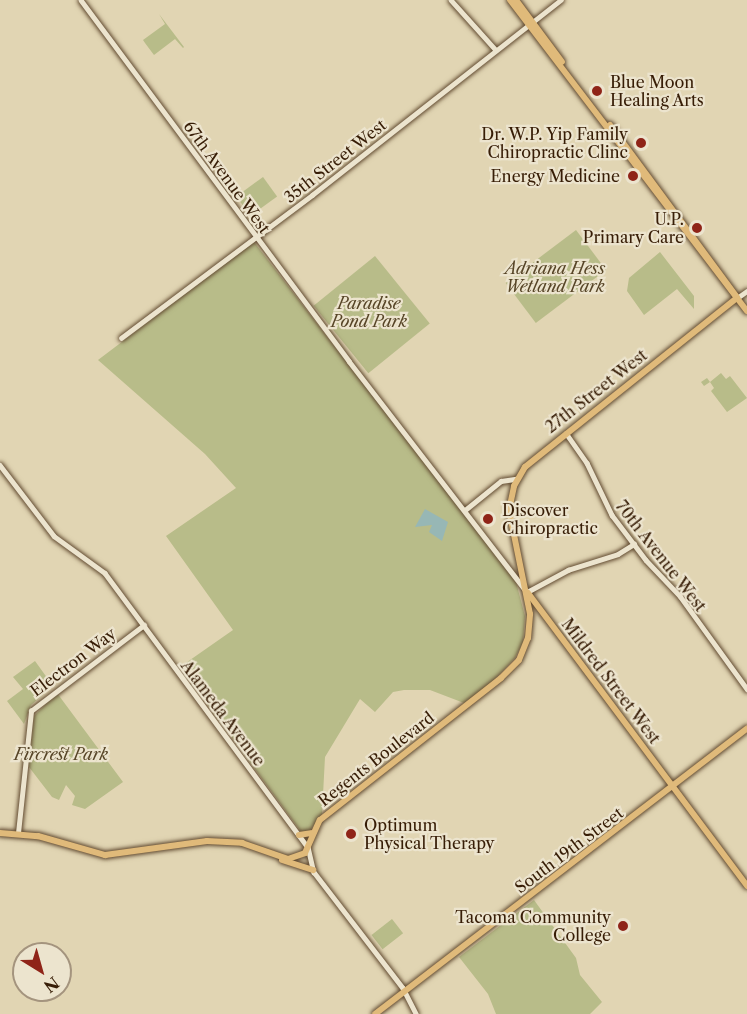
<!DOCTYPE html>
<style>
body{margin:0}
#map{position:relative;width:747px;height:1014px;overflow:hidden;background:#e1d5b3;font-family:"Libre Caslon Text",serif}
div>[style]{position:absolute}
.green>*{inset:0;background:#b8bc89;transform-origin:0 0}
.water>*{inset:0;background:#97b7b5}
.roads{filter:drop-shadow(0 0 2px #624b31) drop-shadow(0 0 2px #624b31)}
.minor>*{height:4.5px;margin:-2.25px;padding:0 2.25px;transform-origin:2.25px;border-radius:2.25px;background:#ece4ce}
.major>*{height:6px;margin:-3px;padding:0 3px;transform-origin:3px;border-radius:3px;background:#e0ba7a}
.dots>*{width:16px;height:16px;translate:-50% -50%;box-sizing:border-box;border:3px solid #ece4ce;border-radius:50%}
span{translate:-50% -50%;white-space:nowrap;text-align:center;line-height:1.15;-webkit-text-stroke:4.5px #ece4ce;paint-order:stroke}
.poi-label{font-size:16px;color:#371d06}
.left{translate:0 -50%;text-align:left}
.right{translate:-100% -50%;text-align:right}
.street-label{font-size:16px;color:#371d06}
.park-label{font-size:16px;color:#574527;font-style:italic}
.north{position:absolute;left:12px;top:942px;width:60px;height:60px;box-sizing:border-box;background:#ece4ce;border:2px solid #a4947e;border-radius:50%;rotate:143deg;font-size:16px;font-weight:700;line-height:24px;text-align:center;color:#371d06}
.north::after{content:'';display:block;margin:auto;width:21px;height:27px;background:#8f2418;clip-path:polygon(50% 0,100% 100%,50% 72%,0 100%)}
</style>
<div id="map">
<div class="green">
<div style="clip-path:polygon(159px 14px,184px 47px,183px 48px,175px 39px,154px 55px,145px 43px,143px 40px,165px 24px)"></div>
<div style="left:263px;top:177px;width:24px;height:33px;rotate:54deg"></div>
<div style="left:576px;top:230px;width:50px;height:88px;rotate:53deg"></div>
<div style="clip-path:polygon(254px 242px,516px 582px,525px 616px,523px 642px,515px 658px,488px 686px,464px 703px,430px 690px,404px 690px,393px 692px,375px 712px,360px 699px,325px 757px,322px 814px,308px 833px,302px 833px,180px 667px,233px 630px,166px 536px,236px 488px,205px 454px,98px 360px)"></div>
<div style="clip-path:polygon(660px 252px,694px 296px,694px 309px,677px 289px,644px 315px,627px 291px,629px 278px)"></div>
<div style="left:375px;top:256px;width:87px;height:79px;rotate:51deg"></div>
<div style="clip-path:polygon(721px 373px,726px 379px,730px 376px,747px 398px,727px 412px,711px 391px,714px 388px,710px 382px,704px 386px,701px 382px,707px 378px,710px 382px)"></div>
<div style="clip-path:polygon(35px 661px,53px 686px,31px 705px,24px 724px,7px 701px,23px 689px,13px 677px)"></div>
<div style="clip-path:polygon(57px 693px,123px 782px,85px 809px,72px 805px,75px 796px,66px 785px,59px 800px,52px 797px,29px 767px,34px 716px)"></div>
<div style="clip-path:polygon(534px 900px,576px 958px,580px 975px,602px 1002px,590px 1014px,496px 1014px,488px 994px,459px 957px)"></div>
<div style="left:392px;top:919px;width:18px;height:26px;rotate:52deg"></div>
</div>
<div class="water">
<div style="clip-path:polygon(425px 509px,448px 522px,442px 541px,429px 532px,432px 525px,415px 527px)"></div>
</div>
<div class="roads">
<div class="minor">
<div style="left:81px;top:0;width:450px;rotate:53.4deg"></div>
<div style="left:349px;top:361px;width:292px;rotate:52.4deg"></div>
<div style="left:527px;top:592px;width:47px;rotate:-28.2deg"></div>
<div style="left:568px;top:570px;width:52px;rotate:-17.7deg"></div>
<div style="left:618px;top:554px;width:19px;rotate:-32deg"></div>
<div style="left:451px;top:0;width:67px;rotate:48deg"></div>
<div style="left:737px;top:298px;width:12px;rotate:-35deg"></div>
<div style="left:121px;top:338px;width:239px;rotate:-36.8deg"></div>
<div style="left:312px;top:195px;width:316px;rotate:-38.1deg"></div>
<div style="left:566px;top:433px;width:37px;rotate:55deg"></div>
<div style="left:587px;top:463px;width:58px;rotate:64.3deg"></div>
<div style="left:612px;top:515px;width:56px;rotate:52.9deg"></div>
<div style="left:646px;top:560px;width:50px;rotate:46.6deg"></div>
<div style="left:680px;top:596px;width:115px;rotate:54.2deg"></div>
<div style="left:0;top:465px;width:89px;rotate:52.7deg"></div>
<div style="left:54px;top:536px;width:63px;rotate:36deg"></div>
<div style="left:105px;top:573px;width:341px;rotate:53.5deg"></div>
<div style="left:308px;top:847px;width:26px;rotate:77deg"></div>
<div style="left:314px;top:872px;width:146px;rotate:52.5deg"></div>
<div style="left:403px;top:988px;width:29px;rotate:63deg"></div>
<div style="left:465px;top:510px;width:46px;rotate:-38.9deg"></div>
<div style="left:501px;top:481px;width:15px;rotate:-8deg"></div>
<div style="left:18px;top:833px;width:123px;rotate:-83.9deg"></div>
<div style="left:31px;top:711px;width:142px;rotate:-37.3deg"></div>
</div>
<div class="major">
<div style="left:510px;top:0;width:391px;rotate:52.7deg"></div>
<div style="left:516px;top:0;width:77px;rotate:53.4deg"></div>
<div style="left:610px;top:125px;width:214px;rotate:53.6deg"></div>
<div style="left:528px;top:593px;width:366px;rotate:53.2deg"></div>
<div style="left:0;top:833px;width:38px;rotate:5deg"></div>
<div style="left:38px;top:836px;width:70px;rotate:15.8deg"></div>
<div style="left:105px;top:855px;width:103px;rotate:-7.8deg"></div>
<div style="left:207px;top:841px;width:35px;rotate:3deg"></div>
<div style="left:242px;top:843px;width:49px;rotate:19.2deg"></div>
<div style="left:288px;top:859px;width:18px;rotate:-19deg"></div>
<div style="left:305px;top:853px;width:36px;rotate:-66deg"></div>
<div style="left:320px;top:820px;width:230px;rotate:-38.1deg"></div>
<div style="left:501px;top:678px;width:25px;rotate:-45deg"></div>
<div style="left:519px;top:660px;width:24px;rotate:-68deg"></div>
<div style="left:528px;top:638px;width:24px;rotate:-85deg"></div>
<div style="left:530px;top:614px;width:106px;rotate:-101.4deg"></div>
<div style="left:509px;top:510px;width:25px;rotate:-78deg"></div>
<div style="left:514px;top:486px;width:22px;rotate:-60deg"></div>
<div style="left:525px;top:467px;width:271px;rotate:-38.6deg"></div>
<div style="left:299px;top:835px;width:12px;rotate:-9deg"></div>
<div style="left:282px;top:860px;width:33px;rotate:18deg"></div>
<div style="left:375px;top:1014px;width:469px;rotate:-37.5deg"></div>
</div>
</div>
<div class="dots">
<div style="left:597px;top:91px;background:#8f2418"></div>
<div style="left:641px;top:143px;background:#8f2418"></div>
<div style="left:633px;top:176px;background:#8f2418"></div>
<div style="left:697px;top:228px;background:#8f2418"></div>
<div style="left:488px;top:519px;background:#8f2418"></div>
<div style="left:351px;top:834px;background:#8f2418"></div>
<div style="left:623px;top:926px;background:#8f2418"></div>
</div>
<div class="poi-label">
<span class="left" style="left:610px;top:91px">Blue Moon<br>Healing Arts</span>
<span class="right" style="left:628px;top:143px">Dr. W.P. Yip Family<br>Chiropractic Clinc</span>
<span class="right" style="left:620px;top:176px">Energy Medicine</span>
<span class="right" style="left:684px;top:228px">U.P.<br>Primary Care</span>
<span class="left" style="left:502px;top:519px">Discover<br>Chiropractic</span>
<span class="left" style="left:364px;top:834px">Optimum<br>Physical Therapy</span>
<span class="right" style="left:611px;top:926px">Tacoma Community<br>College</span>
</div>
<div class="street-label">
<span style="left:335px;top:161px;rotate:-38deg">35th Street West</span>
<span style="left:227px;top:177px;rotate:54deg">67th Avenue West</span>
<span style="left:596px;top:391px;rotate:-38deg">27th Street West</span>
<span style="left:661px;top:556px;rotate:52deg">70th Avenue West</span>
<span style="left:73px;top:662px;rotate:-37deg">Electron Way</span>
<span style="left:611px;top:681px;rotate:53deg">Mildred Street West</span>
<span style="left:223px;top:713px;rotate:53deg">Alameda Avenue</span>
<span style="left:376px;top:759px;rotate:-38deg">Regents Boulevard</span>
<span style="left:569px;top:850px;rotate:-37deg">South 19th Street</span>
</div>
<div class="park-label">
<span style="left:555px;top:277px">Adriana Hess<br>Wetland Park</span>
<span style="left:369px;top:312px">Paradise<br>Pond Park</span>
<span style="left:61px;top:754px">Fircrest Park</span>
</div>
<div class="north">N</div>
</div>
